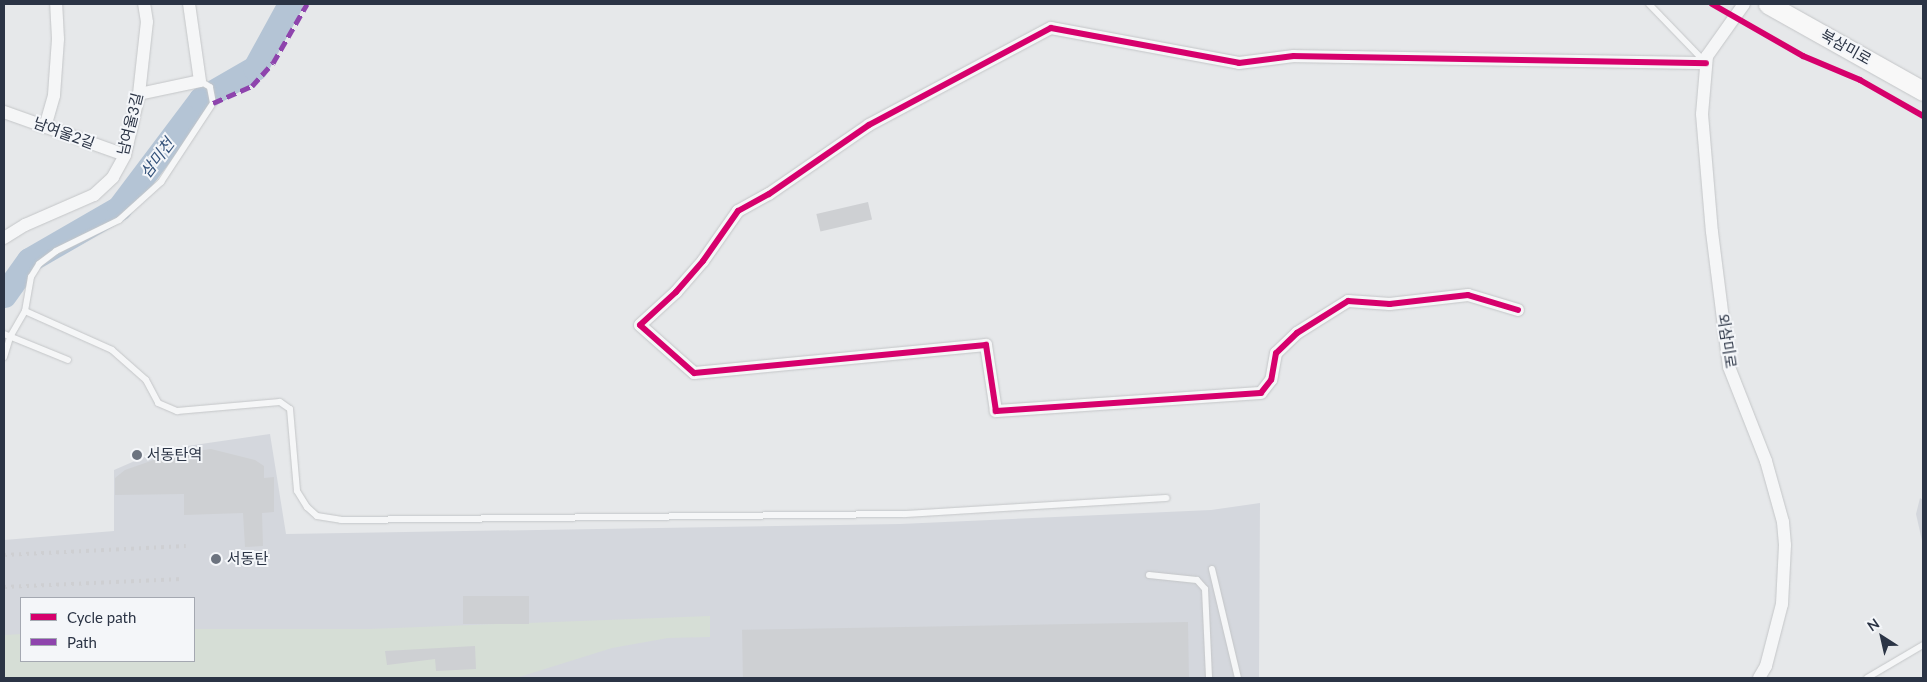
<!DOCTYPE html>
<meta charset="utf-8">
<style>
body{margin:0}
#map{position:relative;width:1927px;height:682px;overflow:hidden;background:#e6e8ea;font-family:Lato,"Noto Sans KR",sans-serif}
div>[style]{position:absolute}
.built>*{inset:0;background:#d4d7dd}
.green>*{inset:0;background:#d6ded6}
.river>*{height:25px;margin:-12.5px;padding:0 12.5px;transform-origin:12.5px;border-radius:12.5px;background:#b4c4d5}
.building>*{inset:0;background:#ced0d3;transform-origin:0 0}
.roads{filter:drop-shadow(0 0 1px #c4c6c8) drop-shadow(0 0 1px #c4c6c8)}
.lane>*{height:6px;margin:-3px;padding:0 3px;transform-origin:3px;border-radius:3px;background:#f5f6f7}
.street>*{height:12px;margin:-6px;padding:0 6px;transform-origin:6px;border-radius:6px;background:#f5f6f7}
.secondary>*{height:19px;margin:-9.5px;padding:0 9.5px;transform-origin:9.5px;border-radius:9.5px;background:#f8f8f8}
.rail>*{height:4px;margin-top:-2px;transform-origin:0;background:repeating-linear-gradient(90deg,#cecfd2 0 2.5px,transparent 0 7.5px)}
.quiet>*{height:5px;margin-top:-2.5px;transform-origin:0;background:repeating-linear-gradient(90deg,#8e44ad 0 10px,transparent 0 15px)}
.cycleway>*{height:6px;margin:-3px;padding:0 3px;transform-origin:3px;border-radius:3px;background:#d6006c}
.dots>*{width:14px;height:14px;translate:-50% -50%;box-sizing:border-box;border:2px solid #f4f6f9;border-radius:50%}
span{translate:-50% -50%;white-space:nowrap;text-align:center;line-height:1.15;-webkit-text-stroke:4px #f4f6f9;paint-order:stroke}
.street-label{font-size:15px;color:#2b3445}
.poi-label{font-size:15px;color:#2b3445}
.left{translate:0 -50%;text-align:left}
.water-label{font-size:16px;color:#34527a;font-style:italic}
.frame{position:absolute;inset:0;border:5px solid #2b3445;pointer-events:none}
.legend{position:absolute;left:20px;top:597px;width:175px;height:65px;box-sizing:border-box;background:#f4f6f9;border:1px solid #a4a8b1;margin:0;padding:6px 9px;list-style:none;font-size:15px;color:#2b3445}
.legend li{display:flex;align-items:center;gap:10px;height:25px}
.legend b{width:25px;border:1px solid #a4a8b1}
.north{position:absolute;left:1857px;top:612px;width:50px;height:50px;-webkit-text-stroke:4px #f4f6f9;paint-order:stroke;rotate:325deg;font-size:14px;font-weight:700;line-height:20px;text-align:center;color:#2b3445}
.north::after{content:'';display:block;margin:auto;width:18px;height:22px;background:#2b3445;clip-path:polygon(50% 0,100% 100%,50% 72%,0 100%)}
</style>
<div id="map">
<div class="built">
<div style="clip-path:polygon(evenodd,270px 434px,286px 534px,900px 524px,1211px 510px,1260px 503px,1259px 678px,4px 678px,4px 540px,114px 531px,114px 470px,160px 450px,270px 434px,21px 598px,194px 598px,194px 661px,21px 661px,21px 598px)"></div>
<div style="clip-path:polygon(1920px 498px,1923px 500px,1923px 545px,1916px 514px)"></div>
</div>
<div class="green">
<div style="clip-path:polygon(710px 616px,710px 637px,668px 638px,612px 648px,516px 678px,4px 678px,4px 635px,21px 634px,21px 661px,194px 661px,194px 629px,369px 629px)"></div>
</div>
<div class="river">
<div style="left:4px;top:295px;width:43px;rotate:-54.5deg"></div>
<div style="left:29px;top:260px;width:104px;rotate:-30deg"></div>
<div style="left:119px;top:208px;width:136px;rotate:-53deg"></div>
<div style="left:201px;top:99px;width:62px;rotate:-29.9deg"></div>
<div style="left:255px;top:68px;width:73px;rotate:-61.3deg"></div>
</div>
<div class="building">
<div style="left:868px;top:202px;width:18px;height:53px;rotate:77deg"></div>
<div style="clip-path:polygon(211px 449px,255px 460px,264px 466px,264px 478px,274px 477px,274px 512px,262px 513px,263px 546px,245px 547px,243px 513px,184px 515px,184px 494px,115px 495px,115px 478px,125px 470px,168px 455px)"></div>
<div style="left:463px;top:596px;width:66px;height:28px"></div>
<div style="left:1188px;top:622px;width:56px;height:446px;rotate:89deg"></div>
<div style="clip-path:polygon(475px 646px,476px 669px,436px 671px,435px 659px,387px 665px,385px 651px)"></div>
</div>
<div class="roads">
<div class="lane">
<div style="left:1649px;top:4px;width:81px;rotate:46deg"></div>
<div style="left:25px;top:311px;width:35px;rotate:-80deg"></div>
<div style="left:31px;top:277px;width:15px;rotate:-58deg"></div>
<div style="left:39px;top:264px;width:21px;rotate:-37deg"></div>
<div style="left:56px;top:251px;width:70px;rotate:-26.2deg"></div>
<div style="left:119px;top:220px;width:57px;rotate:-42.1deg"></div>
<div style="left:161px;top:182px;width:95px;rotate:-56.6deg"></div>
<div style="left:213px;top:103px;width:16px;rotate:-101deg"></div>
<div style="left:210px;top:87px;width:12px;rotate:-149deg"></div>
<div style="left:4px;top:334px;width:69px;rotate:22.1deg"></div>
<div style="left:4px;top:357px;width:21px;rotate:-73deg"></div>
<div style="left:10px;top:337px;width:30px;rotate:-60deg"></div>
<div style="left:25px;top:311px;width:95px;rotate:24.1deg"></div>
<div style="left:112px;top:350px;width:45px;rotate:41.4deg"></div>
<div style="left:146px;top:380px;width:26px;rotate:62deg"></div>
<div style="left:158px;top:403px;width:21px;rotate:23deg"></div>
<div style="left:177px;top:411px;width:103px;rotate:-5deg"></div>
<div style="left:280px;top:402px;width:12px;rotate:35deg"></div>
<div style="left:290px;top:409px;width:82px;rotate:85.1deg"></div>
<div style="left:297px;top:491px;width:19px;rotate:58deg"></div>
<div style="left:307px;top:507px;width:13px;rotate:42deg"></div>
<div style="left:317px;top:516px;width:24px;rotate:9deg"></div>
<div style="left:341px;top:520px;width:564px;rotate:-0.61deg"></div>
<div style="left:905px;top:514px;width:262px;rotate:-3.5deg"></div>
<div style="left:1212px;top:569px;width:112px;rotate:76.6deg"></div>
<div style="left:1149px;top:575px;width:48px;rotate:5.9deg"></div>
<div style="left:1197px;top:580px;width:12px;rotate:48deg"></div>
<div style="left:1205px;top:589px;width:89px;rotate:87.4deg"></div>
<div style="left:1867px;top:678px;width:65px;rotate:-30.5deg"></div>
</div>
<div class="street">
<div style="left:1744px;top:4px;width:64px;rotate:125.4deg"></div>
<div style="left:1707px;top:56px;width:58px;rotate:94.9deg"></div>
<div style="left:1702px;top:114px;width:118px;rotate:85.2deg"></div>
<div style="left:1712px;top:232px;width:136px;rotate:82.8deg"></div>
<div style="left:1729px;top:367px;width:101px;rotate:68.5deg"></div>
<div style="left:1766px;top:461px;width:63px;rotate:74.4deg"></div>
<div style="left:1783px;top:522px;width:23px;rotate:85deg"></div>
<div style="left:1785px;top:545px;width:59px;rotate:92.9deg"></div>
<div style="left:1782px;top:604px;width:64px;rotate:104.5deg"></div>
<div style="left:1766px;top:666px;width:14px;rotate:120deg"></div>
<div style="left:139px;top:94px;width:62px;rotate:-12deg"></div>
<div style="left:200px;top:81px;width:78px;rotate:-98.1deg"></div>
<div style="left:4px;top:112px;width:128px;rotate:19.6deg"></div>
<div style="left:45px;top:127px;width:33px;rotate:-74deg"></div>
<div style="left:54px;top:95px;width:56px;rotate:-85.9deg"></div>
<div style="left:58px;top:39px;width:35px;rotate:-93deg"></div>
<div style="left:4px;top:238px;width:25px;rotate:-32deg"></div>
<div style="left:25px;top:225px;width:75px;rotate:-23.5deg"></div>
<div style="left:94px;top:195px;width:26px;rotate:-43deg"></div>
<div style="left:113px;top:177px;width:25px;rotate:-61deg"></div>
<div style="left:125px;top:155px;width:63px;rotate:-77.1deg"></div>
<div style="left:139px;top:94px;width:72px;rotate:-83.7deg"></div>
<div style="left:147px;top:22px;width:18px;rotate:-99deg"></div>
<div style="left:1518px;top:310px;width:52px;rotate:-163.3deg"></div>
<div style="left:1468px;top:295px;width:79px;rotate:173.4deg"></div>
<div style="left:1390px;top:304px;width:42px;rotate:-175.9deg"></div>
<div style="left:1348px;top:301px;width:60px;rotate:147.9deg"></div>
<div style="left:1297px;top:333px;width:29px;rotate:136deg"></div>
<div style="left:1276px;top:353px;width:27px;rotate:100deg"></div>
<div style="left:1271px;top:380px;width:16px;rotate:128deg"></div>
<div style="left:1261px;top:393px;width:266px;rotate:176.1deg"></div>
<div style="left:996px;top:411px;width:67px;rotate:-98.6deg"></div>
<div style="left:986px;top:345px;width:293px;rotate:174.5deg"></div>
<div style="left:694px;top:373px;width:72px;rotate:-138.4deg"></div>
<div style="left:640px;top:325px;width:49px;rotate:-42.5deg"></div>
<div style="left:676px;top:292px;width:41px;rotate:-48.9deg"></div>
<div style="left:703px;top:261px;width:61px;rotate:-55deg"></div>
<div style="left:738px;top:211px;width:35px;rotate:-29deg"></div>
<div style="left:769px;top:194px;width:121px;rotate:-34.6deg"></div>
<div style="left:869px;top:125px;width:206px;rotate:-28.1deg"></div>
<div style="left:1051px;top:28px;width:191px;rotate:10.5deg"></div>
<div style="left:1239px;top:63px;width:55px;rotate:-7.3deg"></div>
<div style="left:1294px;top:56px;width:412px;rotate:1deg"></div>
</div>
<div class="secondary">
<div style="left:1768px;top:4px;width:178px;rotate:29.3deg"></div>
</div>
</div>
<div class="rail">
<div style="left:4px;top:555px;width:182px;rotate:-2.8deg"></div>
<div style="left:4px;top:587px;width:178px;rotate:-2.6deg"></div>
</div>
<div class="quiet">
<div style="left:213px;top:103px;width:43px;rotate:-23.6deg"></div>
<div style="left:252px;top:86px;width:31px;rotate:-48deg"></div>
<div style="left:273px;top:63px;width:68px;rotate:-60deg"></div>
</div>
<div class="cycleway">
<div style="left:1712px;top:4px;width:105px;rotate:29.7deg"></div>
<div style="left:1803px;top:56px;width:62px;rotate:22.8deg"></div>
<div style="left:1860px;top:80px;width:73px;rotate:29.7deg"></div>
<div style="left:1518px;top:310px;width:52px;rotate:-163.3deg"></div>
<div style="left:1468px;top:295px;width:79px;rotate:173.4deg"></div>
<div style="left:1390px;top:304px;width:42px;rotate:-175.9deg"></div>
<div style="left:1348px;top:301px;width:60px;rotate:147.9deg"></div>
<div style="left:1297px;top:333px;width:29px;rotate:136deg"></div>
<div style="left:1276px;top:353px;width:27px;rotate:100deg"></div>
<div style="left:1271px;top:380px;width:16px;rotate:128deg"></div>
<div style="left:1261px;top:393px;width:266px;rotate:176.1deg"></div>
<div style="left:996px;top:411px;width:67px;rotate:-98.6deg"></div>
<div style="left:986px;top:345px;width:293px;rotate:174.5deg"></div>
<div style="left:694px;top:373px;width:72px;rotate:-138.4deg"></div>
<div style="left:640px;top:325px;width:49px;rotate:-42.5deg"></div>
<div style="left:676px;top:292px;width:41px;rotate:-48.9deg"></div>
<div style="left:703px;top:261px;width:61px;rotate:-55deg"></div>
<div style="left:738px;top:211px;width:35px;rotate:-29deg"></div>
<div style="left:769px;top:194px;width:121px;rotate:-34.6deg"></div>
<div style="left:869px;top:125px;width:206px;rotate:-28.1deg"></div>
<div style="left:1051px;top:28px;width:191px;rotate:10.5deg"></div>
<div style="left:1239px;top:63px;width:55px;rotate:-7.3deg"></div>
<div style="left:1294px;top:56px;width:412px;rotate:1deg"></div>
</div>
<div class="dots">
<div style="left:137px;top:455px;background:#6c737f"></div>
<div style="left:216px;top:559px;background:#6c737f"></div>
</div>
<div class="street-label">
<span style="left:1846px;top:47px;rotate:29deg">북삼미로</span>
<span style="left:130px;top:124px;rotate:-76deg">남여울3길</span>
<span style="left:64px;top:133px;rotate:20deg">남여울2길</span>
<span style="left:1727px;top:341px;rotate:81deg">외삼미로</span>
</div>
<div class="poi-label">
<span class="left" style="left:147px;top:455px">서동탄역</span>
<span class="left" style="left:227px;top:559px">서동탄</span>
</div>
<div class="water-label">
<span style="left:157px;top:158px;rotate:-53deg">삼미천</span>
</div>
<div class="frame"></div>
<ul class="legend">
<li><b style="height:6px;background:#d6006c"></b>Cycle path</li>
<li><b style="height:6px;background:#8e44ad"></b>Path</li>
</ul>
<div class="north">N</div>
</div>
